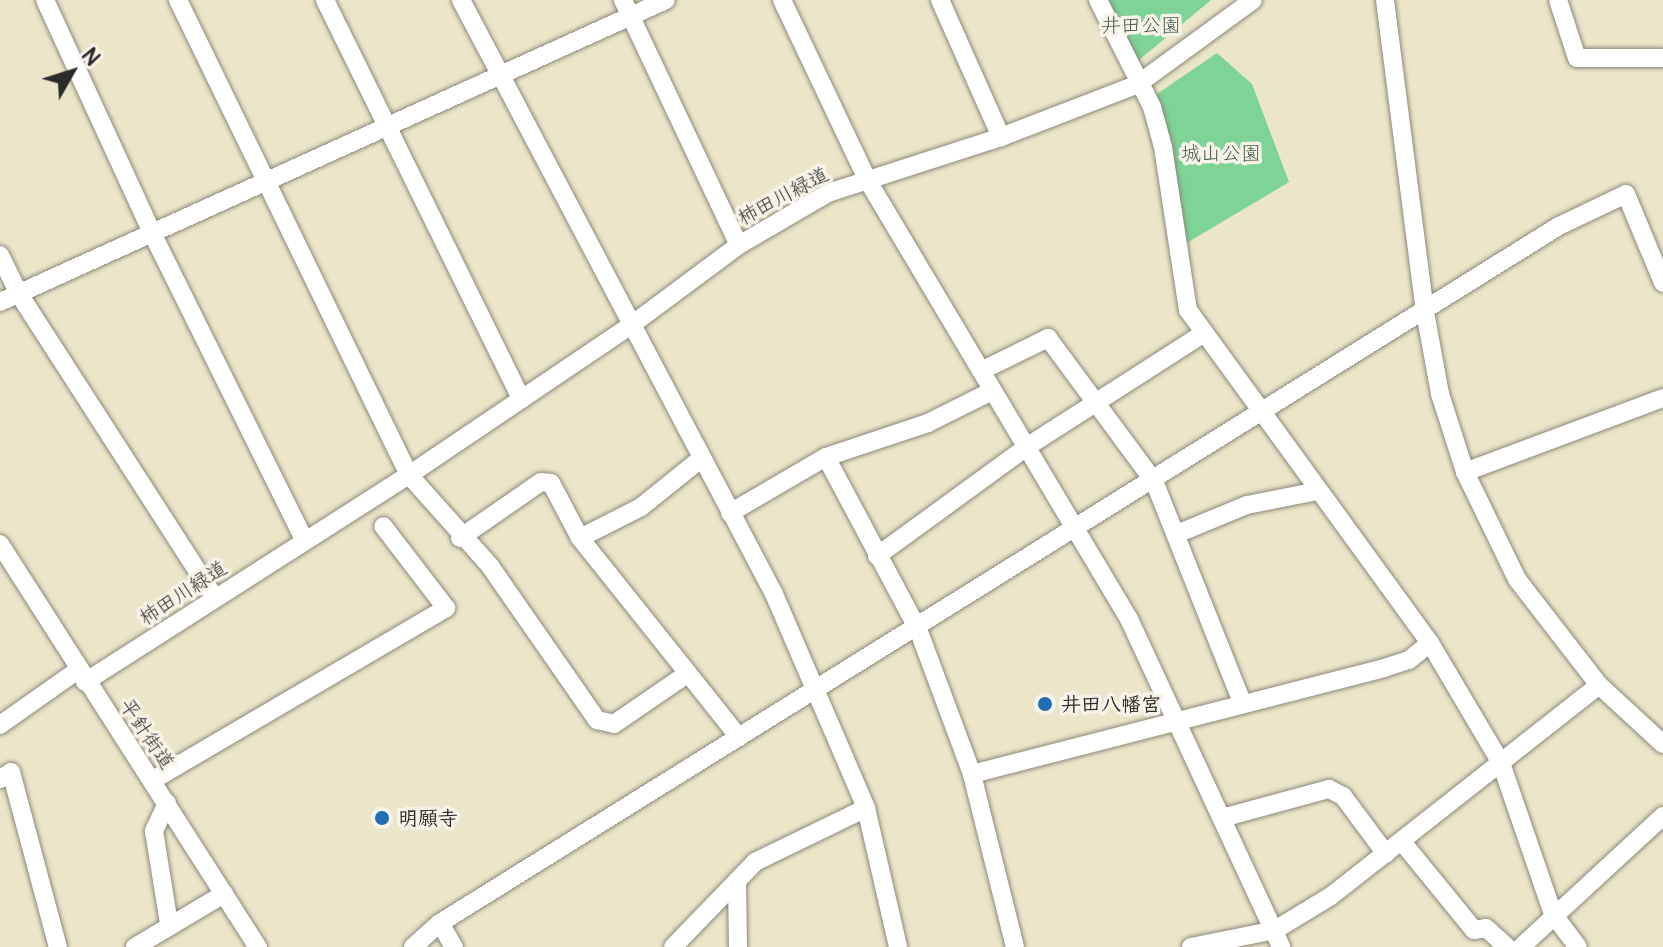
<!DOCTYPE html>
<meta charset="utf-8">
<style>
body{margin:0}
#map{position:relative;width:1663px;height:947px;overflow:hidden;background:#ebe6c9;font-family:Pangolin,"Klee One",sans-serif}
div>[style]{position:absolute}
.green>*{inset:0;background:#7ed397}
.roads{filter:drop-shadow(0 0 2px #8b887a) drop-shadow(0 0 2px #8b887a)}
.minor>*{height:18px;margin:-9px;padding:0 9px;transform-origin:9px;border-radius:9px;background:#fff}
.dots>*{width:22px;height:22px;translate:-50% -50%;box-sizing:border-box;border:4px solid #f7f3e8;border-radius:50%}
span{translate:-50% -50%;white-space:nowrap;text-align:center;line-height:1.15;-webkit-text-stroke:7px #f7f3e8;paint-order:stroke}
.park-label{font-size:20px;color:#445d4b}
.street-label{font-size:20px;color:#2b2b2b}
.poi-label{font-size:20px;color:#2b2b2b;font-weight:700}
.left{translate:0 -50%;text-align:left}
.north{position:absolute;left:32px;top:32px;width:80px;height:80px;-webkit-text-stroke:6px #f7f3e8;paint-order:stroke;rotate:51deg;font-size:22px;font-weight:700;line-height:32px;text-align:center;color:#2b2b2b}
.north::after{content:'';display:block;margin:auto;width:28px;height:36px;background:#2b2b2b;clip-path:polygon(50% 0,100% 100%,50% 72%,0 100%)}
</style>
<div id="map">
<div class="green">
<div style="clip-path:polygon(1104px 0,1211px 0,1133px 65px)"></div>
<div style="clip-path:polygon(1217px 53px,1252px 84px,1289px 182px,1185px 244px,1157px 94px)"></div>
</div>
<div class="roads">
<div class="minor">
<div style="left:45px;top:0;width:256px;rotate:65.3deg"></div>
<div style="left:152px;top:233px;width:344px;rotate:63.6deg"></div>
<div style="left:178px;top:0;width:528px;rotate:64.07deg"></div>
<div style="left:409px;top:475px;width:122px;rotate:48.3deg"></div>
<div style="left:490px;top:566px;width:188px;rotate:55.2deg"></div>
<div style="left:597px;top:720px;width:17px;rotate:13deg"></div>
<div style="left:614px;top:724px;width:88px;rotate:-34.4deg"></div>
<div style="left:325px;top:0;width:445px;rotate:63.8deg"></div>
<div style="left:461px;top:0;width:671px;rotate:62.21deg"></div>
<div style="left:774px;top:594px;width:233px;rotate:66.7deg"></div>
<div style="left:866px;top:808px;width:143px;rotate:77deg"></div>
<div style="left:623px;top:0;width:271px;rotate:64.7deg"></div>
<div style="left:782px;top:0;width:200px;rotate:64.6deg"></div>
<div style="left:868px;top:181px;width:510px;rotate:59.21deg"></div>
<div style="left:1129px;top:619px;width:362px;rotate:65.1deg"></div>
<div style="left:940px;top:0;width:150px;rotate:66deg"></div>
<div style="left:1098px;top:0;width:120px;rotate:63.2deg"></div>
<div style="left:1152px;top:107px;width:41px;rotate:74.6deg"></div>
<div style="left:1163px;top:147px;width:165px;rotate:81.3deg"></div>
<div style="left:1188px;top:310px;width:412px;rotate:54deg"></div>
<div style="left:1430px;top:643px;width:139px;rotate:59.4deg"></div>
<div style="left:1501px;top:763px;width:160px;rotate:71deg"></div>
<div style="left:1553px;top:914px;width:41px;rotate:52.9deg"></div>
<div style="left:1385px;top:0;width:315px;rotate:82.7deg"></div>
<div style="left:1425px;top:312px;width:83px;rotate:79.6deg"></div>
<div style="left:1440px;top:394px;width:82px;rotate:72.2deg"></div>
<div style="left:1465px;top:472px;width:119px;rotate:64.1deg"></div>
<div style="left:1517px;top:579px;width:134px;rotate:52.3deg"></div>
<div style="left:1599px;top:685px;width:87px;rotate:42.7deg"></div>
<div style="left:1558px;top:0;width:61px;rotate:71.9deg"></div>
<div style="left:1577px;top:58px;width:86px"></div>
<div style="left:0;top:255px;width:43px;rotate:64deg"></div>
<div style="left:19px;top:294px;width:362px;rotate:57.2deg"></div>
<div style="left:0;top:302px;width:731px;rotate:-24.39deg"></div>
<div style="left:981px;top:371px;width:75px;rotate:-26.2deg"></div>
<div style="left:1048px;top:338px;width:178px;rotate:53.5deg"></div>
<div style="left:1154px;top:481px;width:238px;rotate:68.3deg"></div>
<div style="left:826px;top:457px;width:195px;rotate:61.9deg"></div>
<div style="left:918px;top:629px;width:155px;rotate:69.6deg"></div>
<div style="left:1465px;top:472px;width:211px;rotate:-20.5deg"></div>
<div style="left:730px;top:513px;width:111px;rotate:-30.3deg"></div>
<div style="left:826px;top:457px;width:108px;rotate:-18.4deg"></div>
<div style="left:928px;top:423px;width:69px;rotate:-26.6deg"></div>
<div style="left:1179px;top:533px;width:74px;rotate:-22.4deg"></div>
<div style="left:1247px;top:505px;width:72px;rotate:-11.2deg"></div>
<div style="left:460px;top:538px;width:98px;rotate:-34.7deg"></div>
<div style="left:541px;top:482px;width:10px;rotate:6deg"></div>
<div style="left:551px;top:483px;width:62px;rotate:62.2deg"></div>
<div style="left:580px;top:538px;width:255px;rotate:51.4deg"></div>
<div style="left:580px;top:538px;width:68px;rotate:-26.9deg"></div>
<div style="left:641px;top:507px;width:78px;rotate:-38.8deg"></div>
<div style="left:0;top:544px;width:479px;rotate:57.4deg"></div>
<div style="left:877px;top:556px;width:183px;rotate:-36.1deg"></div>
<div style="left:1025px;top:448px;width:213px;rotate:-32.7deg"></div>
<div style="left:85px;top:682px;width:384px;rotate:-32.6deg"></div>
<div style="left:409px;top:475px;width:267px;rotate:-34deg"></div>
<div style="left:630px;top:326px;width:136px;rotate:-36.6deg"></div>
<div style="left:739px;top:245px;width:103px;rotate:-30.3deg"></div>
<div style="left:828px;top:193px;width:182px;rotate:-17.9deg"></div>
<div style="left:1001px;top:137px;width:147px;rotate:-21.1deg"></div>
<div style="left:1138px;top:84px;width:142px;rotate:-36.1deg"></div>
<div style="left:0;top:725px;width:95px;rotate:-35.2deg"></div>
<div style="left:0;top:779px;width:13px;rotate:-32deg"></div>
<div style="left:11px;top:772px;width:181px;rotate:75deg"></div>
<div style="left:153px;top:780px;width:340px;rotate:-30.4deg"></div>
<div style="left:446px;top:608px;width:103px;rotate:-127.5deg"></div>
<div style="left:167px;top:803px;width:31px;rotate:115deg"></div>
<div style="left:154px;top:831px;width:94px;rotate:80.8deg"></div>
<div style="left:1222px;top:818px;width:111px;rotate:-15.2deg"></div>
<div style="left:1329px;top:789px;width:16px;rotate:27deg"></div>
<div style="left:1343px;top:796px;width:72px;rotate:53.4deg"></div>
<div style="left:1403px;top:843px;width:112px;rotate:50.8deg"></div>
<div style="left:1474px;top:930px;width:12px;rotate:-9deg"></div>
<div style="left:1486px;top:928px;width:28px;rotate:42deg"></div>
<div style="left:737px;top:881px;width:66px;rotate:89.1deg"></div>
<div style="left:440px;top:923px;width:28px;rotate:60deg"></div>
<div style="left:135px;top:947px;width:104px;rotate:-30.8deg"></div>
<div style="left:413px;top:947px;width:36px;rotate:-42deg"></div>
<div style="left:440px;top:923px;width:1318px;rotate:-31.92deg"></div>
<div style="left:1559px;top:226px;width:74px;rotate:-25.5deg"></div>
<div style="left:1626px;top:194px;width:96px;rotate:67.4deg"></div>
<div style="left:673px;top:947px;width:118px;rotate:-46deg"></div>
<div style="left:755px;top:862px;width:123px;rotate:-25.9deg"></div>
<div style="left:1015px;top:947px;width:178px;rotate:-104deg"></div>
<div style="left:972px;top:774px;width:425px;rotate:-14.4deg"></div>
<div style="left:1384px;top:668px;width:26px;rotate:-18deg"></div>
<div style="left:1409px;top:660px;width:27px;rotate:-39deg"></div>
<div style="left:1191px;top:947px;width:86px;rotate:-11.4deg"></div>
<div style="left:1275px;top:930px;width:66px;rotate:-31.3deg"></div>
<div style="left:1331px;top:896px;width:341px;rotate:-38.2deg"></div>
<div style="left:1521px;top:947px;width:193px;rotate:-42.7deg"></div>
</div>
</div>
<div class="dots">
<div style="left:1045px;top:704px;background:#1f6fb2"></div>
<div style="left:382px;top:818px;background:#1f6fb2"></div>
</div>
<div class="park-label">
<span style="left:1141px;top:25px">井田公園</span>
<span style="left:1221px;top:153px">城山公園</span>
</div>
<div class="street-label">
<span style="left:783px;top:196px;rotate:-28deg">柿田川緑道</span>
<span style="left:183px;top:593px;rotate:-33deg">柿田川緑道</span>
<span style="left:147px;top:734px;rotate:56deg">平針街道</span>
</div>
<div class="poi-label">
<span class="left" style="left:1061px;top:704px">井田八幡宮</span>
<span class="left" style="left:398px;top:818px">明願寺</span>
</div>
<div class="north">N</div>
</div>
